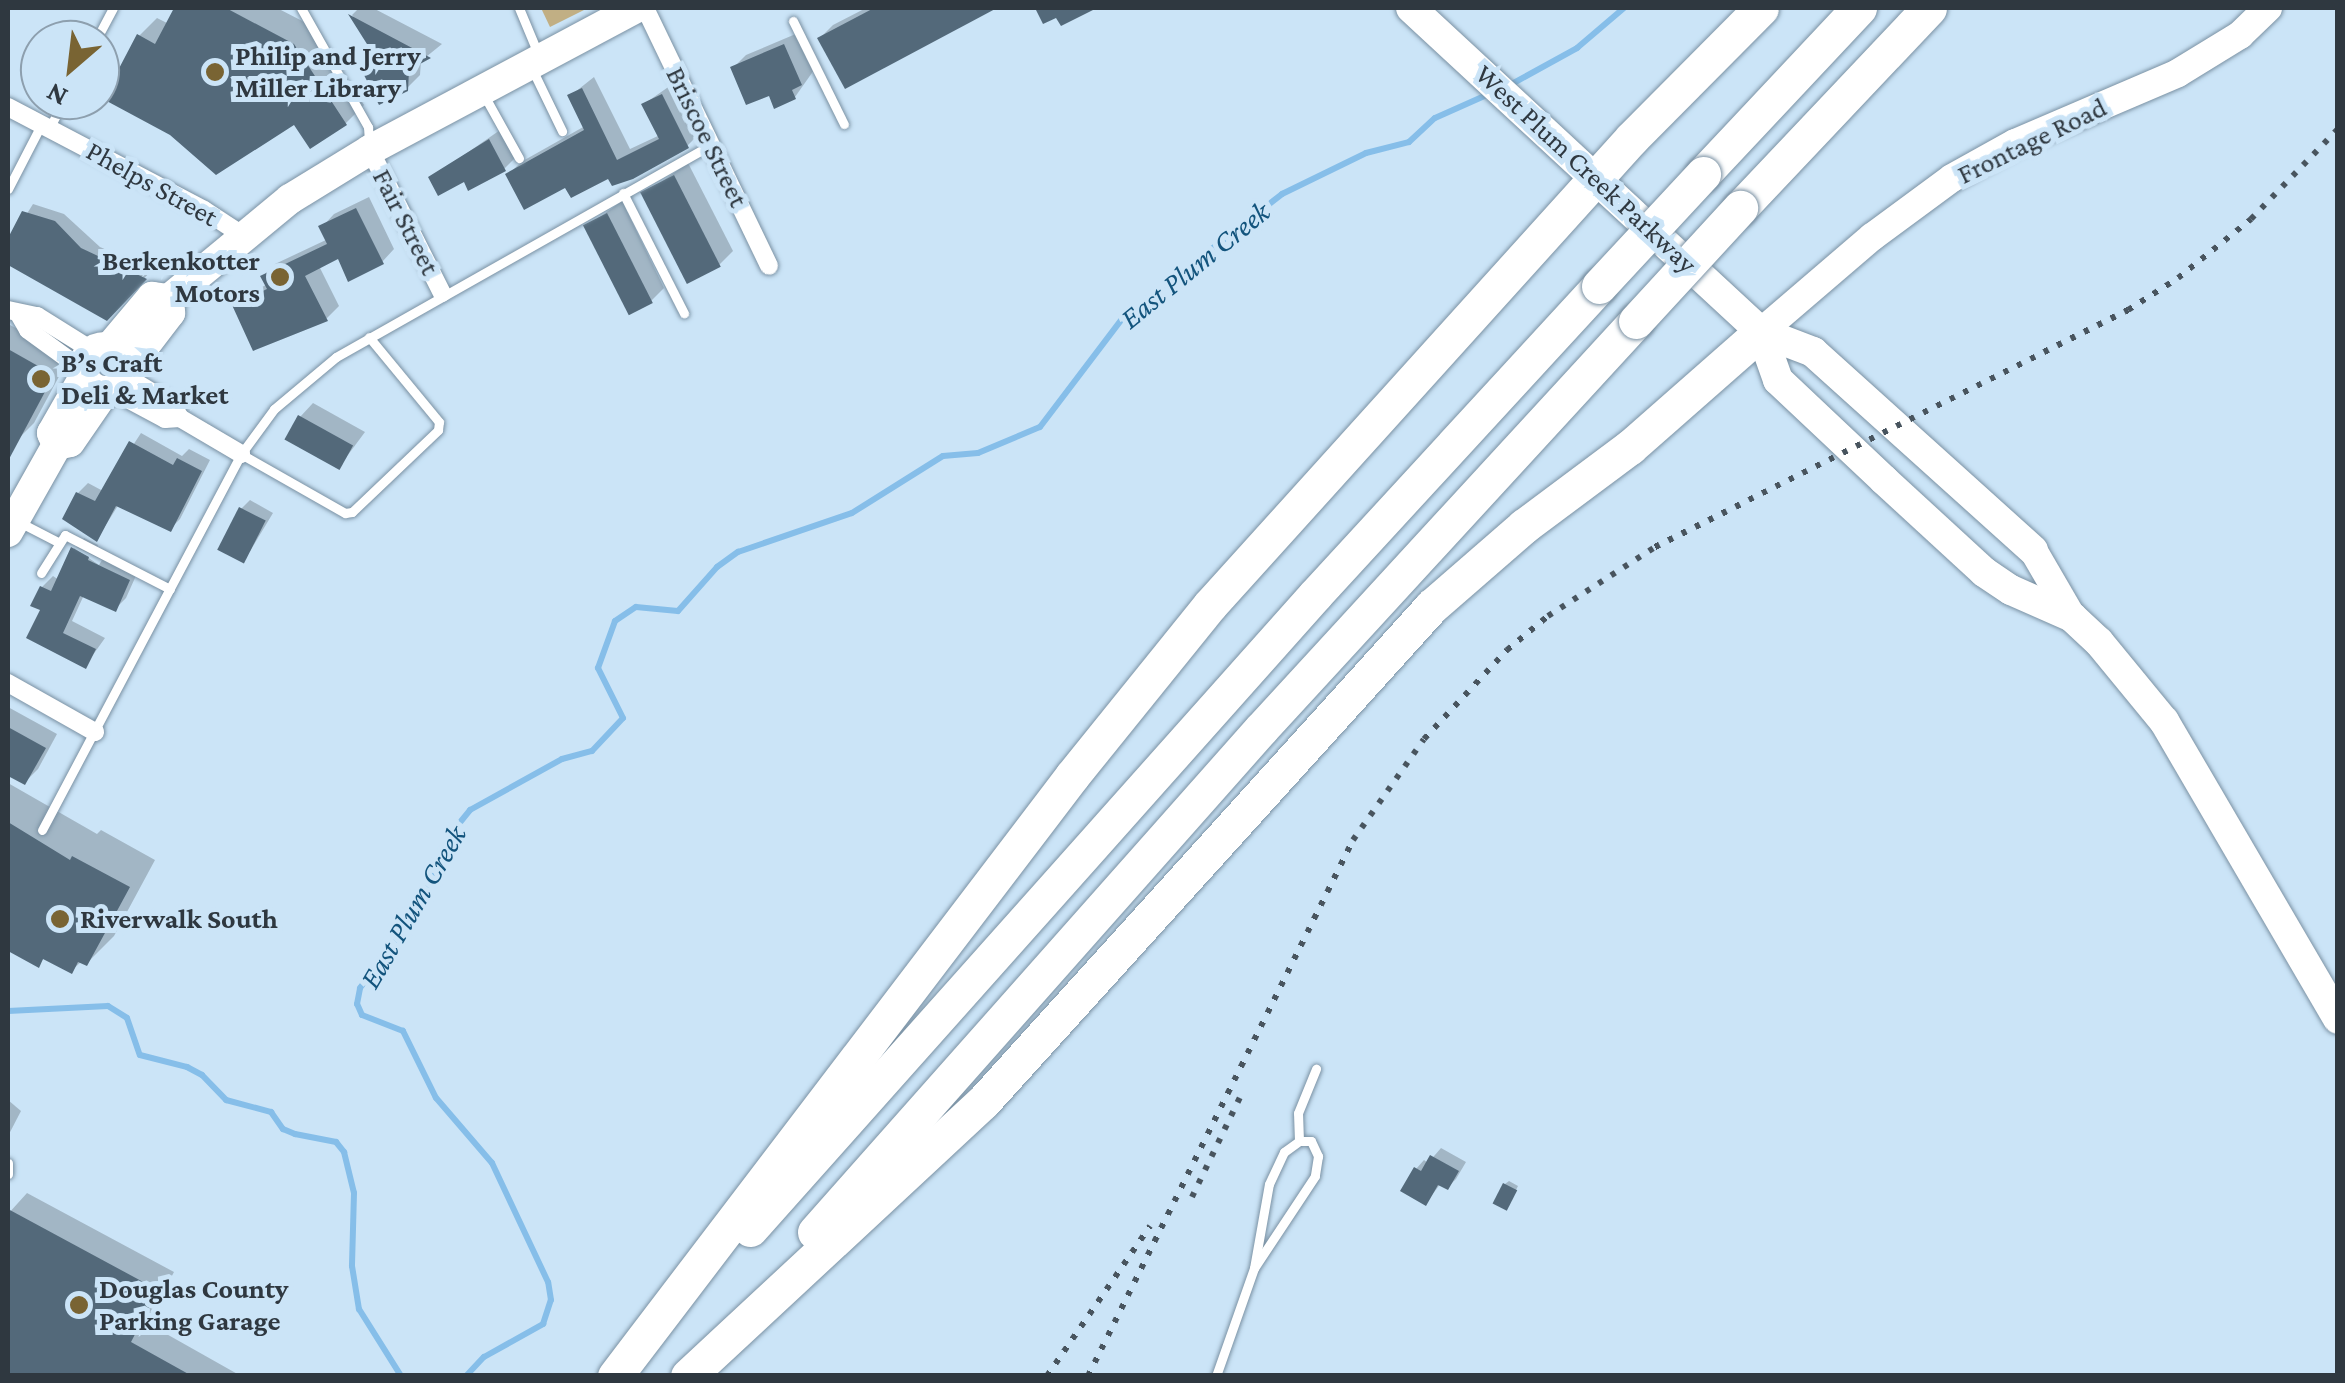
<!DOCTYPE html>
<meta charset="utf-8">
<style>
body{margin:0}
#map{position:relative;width:2345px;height:1383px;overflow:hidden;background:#cbe4f7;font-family:"Crimson Pro",serif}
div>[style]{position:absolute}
.green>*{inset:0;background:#c1af84}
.shadow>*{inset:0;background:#0003}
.stream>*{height:6px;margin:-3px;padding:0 3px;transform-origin:3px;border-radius:3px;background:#86bee9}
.building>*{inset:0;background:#53697a;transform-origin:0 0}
.roads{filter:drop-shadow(0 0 2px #7a91a3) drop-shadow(0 0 2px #7a91a3)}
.lane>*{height:9px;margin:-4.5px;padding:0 4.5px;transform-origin:4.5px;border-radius:4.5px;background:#fff}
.street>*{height:18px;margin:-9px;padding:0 9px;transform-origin:9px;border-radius:9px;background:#fff}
.secondary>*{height:28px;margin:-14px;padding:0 14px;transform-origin:14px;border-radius:14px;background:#fff}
.primary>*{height:30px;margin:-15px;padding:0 15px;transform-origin:15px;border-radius:15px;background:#fff}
.primary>.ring{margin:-15px;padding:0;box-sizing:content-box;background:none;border:30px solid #fff;border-radius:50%}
.highway>*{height:35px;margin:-17.5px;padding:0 17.5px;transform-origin:17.5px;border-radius:17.5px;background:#fff}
.rail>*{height:6px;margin-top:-3px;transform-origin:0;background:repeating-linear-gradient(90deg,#48545e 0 5px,transparent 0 15px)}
.bridges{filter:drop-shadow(0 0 2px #7a91a3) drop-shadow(0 0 2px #7a91a3)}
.highway-bridge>*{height:35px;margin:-17.5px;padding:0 17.5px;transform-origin:17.5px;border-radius:17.5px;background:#fff}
.dots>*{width:28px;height:28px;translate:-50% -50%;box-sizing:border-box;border:5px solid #cbe4f7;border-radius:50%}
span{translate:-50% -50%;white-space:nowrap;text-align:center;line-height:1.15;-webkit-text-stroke:10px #cbe4f7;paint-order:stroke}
.poi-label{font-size:28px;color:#2f3840;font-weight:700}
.left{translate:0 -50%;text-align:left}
.right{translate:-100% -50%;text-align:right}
.street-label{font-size:28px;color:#2f3840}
.water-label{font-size:30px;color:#13547d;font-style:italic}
.frame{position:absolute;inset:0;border:10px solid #2f3840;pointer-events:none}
.north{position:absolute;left:20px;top:20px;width:100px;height:100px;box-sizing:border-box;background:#cbe4f7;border:2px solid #8d9fae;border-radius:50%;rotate:208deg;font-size:28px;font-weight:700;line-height:40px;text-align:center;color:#2f3840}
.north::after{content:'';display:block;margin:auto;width:35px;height:45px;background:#796433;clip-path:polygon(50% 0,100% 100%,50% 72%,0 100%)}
</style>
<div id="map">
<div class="green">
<div style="clip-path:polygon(541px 8px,588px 8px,550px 27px)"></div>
</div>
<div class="shadow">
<div style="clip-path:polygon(177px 8px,277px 8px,312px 26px,364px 105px,346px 123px,295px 122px,139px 36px,157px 18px,169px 24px)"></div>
<div style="clip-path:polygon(359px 8px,373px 8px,442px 44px,421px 61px,420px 75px,406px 89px,352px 15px)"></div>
<div style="clip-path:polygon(866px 8px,987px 8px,982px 13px,820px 38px,833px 25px)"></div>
<div style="clip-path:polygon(798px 33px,814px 70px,795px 97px,733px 68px,746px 55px)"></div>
<div style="clip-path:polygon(594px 77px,630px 149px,660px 135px,644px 104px,674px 83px,700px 133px,687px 146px,609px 175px,566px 185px,508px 175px,521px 162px,585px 126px,570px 96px)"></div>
<div style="clip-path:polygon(503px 128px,517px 156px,504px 169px,465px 179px,431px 178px)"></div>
<div style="clip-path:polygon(688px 163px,733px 251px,720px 264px,688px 281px,644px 194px)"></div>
<div style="clip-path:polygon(369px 197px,394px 249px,382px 262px,339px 256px,319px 266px,339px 306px,327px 318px,254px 348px,235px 305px,267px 284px,263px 276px,275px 264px,328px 239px,322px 227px,334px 214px)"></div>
<div style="clip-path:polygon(622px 201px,664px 288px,651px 301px,586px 227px)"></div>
<div style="clip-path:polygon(33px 204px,64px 214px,100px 247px,152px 270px,107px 318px,8px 262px,8px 244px)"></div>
<div style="clip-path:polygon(8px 324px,70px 356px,34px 423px,16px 441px,8px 436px)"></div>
<div style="clip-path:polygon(313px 403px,365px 432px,339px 467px,300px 417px)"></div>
<div style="clip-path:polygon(141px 433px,182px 456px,189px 449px,210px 460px,180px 519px,170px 529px,119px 504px,97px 539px,78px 493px,88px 483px,103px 491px)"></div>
<div style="clip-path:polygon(250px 500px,273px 513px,244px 561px,241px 509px)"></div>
<div style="clip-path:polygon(84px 538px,98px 545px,97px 549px,139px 569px,126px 598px,115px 609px,84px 595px,72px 621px,105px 638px,85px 666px,43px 609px,42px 587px,53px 576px,59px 580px,74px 548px,99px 565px,102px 560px,76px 547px)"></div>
<div style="clip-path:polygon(8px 707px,57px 734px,38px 769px,25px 782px,8px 773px)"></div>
<div style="clip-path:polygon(8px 783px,97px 834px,101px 830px,155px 860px,114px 936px,87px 963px,82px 961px,71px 971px,45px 957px,38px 965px,8px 948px)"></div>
<div style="clip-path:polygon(8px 1100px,21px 1111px,8px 1136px)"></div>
<div style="clip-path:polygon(1441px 1148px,1466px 1162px,1456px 1179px,1448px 1187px,1441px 1183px,1426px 1203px,1416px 1169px,1424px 1160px,1428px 1163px)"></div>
<div style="clip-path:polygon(1509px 1181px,1518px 1186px,1509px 1204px,1505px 1184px)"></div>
<div style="clip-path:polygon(27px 1193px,174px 1272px,147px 1323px,241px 1376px,8px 1376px,8px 1214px)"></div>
</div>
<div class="stream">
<div style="left:1510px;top:85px;width:77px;rotate:-28.9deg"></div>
<div style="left:1577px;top:48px;width:62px;rotate:-40.4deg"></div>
<div style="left:8px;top:1011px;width:100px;rotate:-2.9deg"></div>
<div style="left:108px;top:1006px;width:22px;rotate:32deg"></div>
<div style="left:127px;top:1018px;width:39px;rotate:71deg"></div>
<div style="left:140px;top:1055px;width:49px;rotate:14.3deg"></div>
<div style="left:187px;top:1067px;width:17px;rotate:28deg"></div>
<div style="left:202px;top:1075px;width:35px;rotate:46deg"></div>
<div style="left:226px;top:1100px;width:47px;rotate:14.9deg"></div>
<div style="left:271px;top:1112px;width:21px;rotate:55deg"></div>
<div style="left:283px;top:1129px;width:13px;rotate:23deg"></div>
<div style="left:295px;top:1134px;width:42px;rotate:11deg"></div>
<div style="left:336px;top:1142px;width:13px;rotate:51deg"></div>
<div style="left:344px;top:1152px;width:42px;rotate:76.3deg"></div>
<div style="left:354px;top:1193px;width:73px;rotate:91.6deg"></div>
<div style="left:352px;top:1266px;width:44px;rotate:80.8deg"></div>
<div style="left:359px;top:1309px;width:79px;rotate:57.9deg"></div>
<div style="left:466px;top:1376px;width:26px;rotate:-47deg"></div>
<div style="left:484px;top:1357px;width:68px;rotate:-29.2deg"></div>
<div style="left:543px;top:1324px;width:25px;rotate:-72deg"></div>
<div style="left:551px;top:1300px;width:18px;rotate:-99deg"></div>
<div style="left:548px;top:1282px;width:132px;rotate:-115.2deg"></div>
<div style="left:492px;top:1163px;width:86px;rotate:-130.7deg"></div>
<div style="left:436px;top:1098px;width:75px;rotate:-116.2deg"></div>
<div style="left:403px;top:1031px;width:44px;rotate:-158.7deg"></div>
<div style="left:362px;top:1015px;width:12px;rotate:-114deg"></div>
<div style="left:357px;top:1004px;width:16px;rotate:-79deg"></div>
<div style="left:360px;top:988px;width:95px;rotate:-53.1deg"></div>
<div style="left:417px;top:912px;width:89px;rotate:-66deg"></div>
<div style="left:453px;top:831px;width:27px;rotate:-51deg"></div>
<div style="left:470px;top:810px;width:105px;rotate:-29deg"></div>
<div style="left:562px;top:759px;width:31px;rotate:-15deg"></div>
<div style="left:592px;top:751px;width:45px;rotate:-46.8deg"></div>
<div style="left:623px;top:718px;width:56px;rotate:-116.6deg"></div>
<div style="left:598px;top:668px;width:50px;rotate:-70.1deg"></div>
<div style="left:615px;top:621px;width:25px;rotate:-34deg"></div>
<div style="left:636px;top:607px;width:42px;rotate:5.4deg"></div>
<div style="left:678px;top:611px;width:59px;rotate:-48.4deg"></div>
<div style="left:717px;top:567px;width:26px;rotate:-36deg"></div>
<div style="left:738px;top:552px;width:120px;rotate:-18.9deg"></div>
<div style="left:852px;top:513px;width:107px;rotate:-32.1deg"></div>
<div style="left:943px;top:456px;width:35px;rotate:-5deg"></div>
<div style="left:978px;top:453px;width:67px;rotate:-22.8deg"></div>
<div style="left:1040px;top:427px;width:136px;rotate:-52.8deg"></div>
<div style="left:1122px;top:319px;width:203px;rotate:-38deg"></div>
<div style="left:1282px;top:194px;width:93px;rotate:-26deg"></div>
<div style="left:1366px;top:153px;width:44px;rotate:-14.3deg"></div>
<div style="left:1409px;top:142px;width:35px;rotate:-43deg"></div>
<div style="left:1435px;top:118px;width:59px;rotate:-24deg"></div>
</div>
<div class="building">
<div style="clip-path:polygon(174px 8px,226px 8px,294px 44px,347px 125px,310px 149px,294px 125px,216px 175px,170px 135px,103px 99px,137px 34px,155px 44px)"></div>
<div style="clip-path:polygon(874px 8px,997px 8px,845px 89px,817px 38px)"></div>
<div style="clip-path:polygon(1035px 8px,1097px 8px,1061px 26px,1056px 18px,1043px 24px)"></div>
<div style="clip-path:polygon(348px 14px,431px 58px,409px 70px,408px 91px,379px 105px,362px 71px,372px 52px)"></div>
<div style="clip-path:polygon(784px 44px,802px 85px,792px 90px,796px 99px,774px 109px,769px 96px,746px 105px,730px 67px)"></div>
<div style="clip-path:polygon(582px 88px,617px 160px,659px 139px,641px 104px,662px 94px,689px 148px,633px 179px,612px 186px,608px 179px,571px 198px,565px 188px,524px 210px,505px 174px,584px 130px,567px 95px)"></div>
<div style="clip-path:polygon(489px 139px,506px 171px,468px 191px,464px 182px,438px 196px,428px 177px)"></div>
<div style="left:674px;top:175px;width:103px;height:38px;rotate:63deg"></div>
<div style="clip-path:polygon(356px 208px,384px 264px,348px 282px,338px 259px,305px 276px,328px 321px,253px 351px,232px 305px,267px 289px,260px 276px,327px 244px,318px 226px)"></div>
<div style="clip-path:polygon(22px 211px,55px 221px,81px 248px,147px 279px,107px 321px,8px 265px,8px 238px)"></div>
<div style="left:607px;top:213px;width:101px;height:27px;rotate:63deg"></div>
<div style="clip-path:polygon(8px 349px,54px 375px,8px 461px)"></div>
<div style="left:298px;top:415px;width:63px;height:28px;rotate:29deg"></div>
<div style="clip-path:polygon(129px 441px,173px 465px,177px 458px,202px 471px,171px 532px,116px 506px,97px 542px,62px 519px,76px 492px,95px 501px)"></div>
<div style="left:239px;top:507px;width:30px;height:48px;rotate:27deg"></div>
<div style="clip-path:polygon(71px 547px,89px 557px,88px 560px,130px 580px,116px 612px,80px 596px,63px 633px,96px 649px,86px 669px,26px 638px,40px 610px,30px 606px,40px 586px,51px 591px)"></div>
<div style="clip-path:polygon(8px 727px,46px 748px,25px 785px,8px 776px)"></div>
<div style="clip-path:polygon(8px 822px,70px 860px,72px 856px,130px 887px,87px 966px,78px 962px,72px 974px,43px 959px,39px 968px,8px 951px)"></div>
<div style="clip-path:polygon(1430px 1155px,1459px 1171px,1448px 1190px,1438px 1185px,1426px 1206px,1400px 1191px,1414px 1167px,1421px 1171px)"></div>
<div style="left:1503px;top:1183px;width:16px;height:23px;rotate:27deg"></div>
<div style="clip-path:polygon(8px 1209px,158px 1290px,131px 1342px,192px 1376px,8px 1376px)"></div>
</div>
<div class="roads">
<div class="lane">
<div style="left:301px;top:8px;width:137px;rotate:60.6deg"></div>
<div style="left:368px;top:127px;width:16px;rotate:86deg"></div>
<div style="left:519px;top:8px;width:52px;rotate:67.4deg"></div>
<div style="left:793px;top:21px;width:115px;rotate:63.7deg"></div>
<div style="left:96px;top:40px;width:36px;rotate:-62deg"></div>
<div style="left:533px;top:71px;width:67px;rotate:64.2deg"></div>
<div style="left:485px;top:97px;width:70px;rotate:60.9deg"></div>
<div style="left:49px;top:129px;width:33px;rotate:-63deg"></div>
<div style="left:8px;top:189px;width:72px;rotate:-62.7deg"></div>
<div style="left:623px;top:193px;width:135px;rotate:63.1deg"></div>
<div style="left:241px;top:454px;width:120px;rotate:29.6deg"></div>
<div style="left:345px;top:513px;width:7px;rotate:-8deg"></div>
<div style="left:352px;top:512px;width:119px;rotate:-43.6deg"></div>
<div style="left:438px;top:430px;width:8px;rotate:-83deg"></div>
<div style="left:439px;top:422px;width:110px;rotate:-129.5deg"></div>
<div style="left:21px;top:523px;width:42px;rotate:27.2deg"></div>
<div style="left:41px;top:573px;width:45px;rotate:-57.7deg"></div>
<div style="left:65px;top:535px;width:118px;rotate:27.2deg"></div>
<div style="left:42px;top:830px;width:425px;rotate:-62.1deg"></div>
<div style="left:241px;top:454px;width:56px;rotate:-53.7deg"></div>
<div style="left:274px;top:409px;width:81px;rotate:-40deg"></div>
<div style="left:336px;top:357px;width:430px;rotate:-29.5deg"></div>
<div style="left:1299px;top:1141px;width:28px;rotate:-92deg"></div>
<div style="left:1298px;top:1113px;width:48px;rotate:-67.8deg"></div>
<div style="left:8px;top:1163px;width:11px;rotate:90deg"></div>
<div style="left:1216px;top:1376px;width:114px;rotate:-70.6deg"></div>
<div style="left:1254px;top:1268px;width:85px;rotate:-79.9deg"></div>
<div style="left:1269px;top:1184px;width:35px;rotate:-65deg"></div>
<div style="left:1284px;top:1152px;width:19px;rotate:-36deg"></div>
<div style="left:1299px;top:1141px;width:12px"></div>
<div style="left:1311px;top:1141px;width:17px;rotate:65deg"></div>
<div style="left:1318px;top:1156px;width:20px;rotate:99deg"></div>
<div style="left:1315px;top:1176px;width:110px;rotate:123.5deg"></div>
</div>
<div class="street">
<div style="left:645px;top:8px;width:286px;rotate:64.3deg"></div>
<div style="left:8px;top:107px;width:221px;rotate:27.7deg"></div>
<div style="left:204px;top:210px;width:45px;rotate:33.3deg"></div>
<div style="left:370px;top:150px;width:160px;rotate:63.3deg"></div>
<div style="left:8px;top:310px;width:30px;rotate:12deg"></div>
<div style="left:37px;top:316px;width:66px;rotate:32deg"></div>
<div style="left:20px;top:316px;width:16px;rotate:60deg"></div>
<div style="left:28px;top:330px;width:68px;rotate:36deg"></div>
<div style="left:125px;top:376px;width:56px;rotate:31.1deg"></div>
<div style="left:173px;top:405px;width:15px;rotate:62deg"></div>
<div style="left:111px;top:390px;width:61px;rotate:28.2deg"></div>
<div style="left:165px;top:419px;width:15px;rotate:-4deg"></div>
<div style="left:180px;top:418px;width:71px;rotate:30.5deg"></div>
<div style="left:8px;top:683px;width:100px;rotate:29.4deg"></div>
</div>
<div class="secondary">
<div style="left:1761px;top:332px;width:146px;rotate:-40.6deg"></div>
<div style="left:1872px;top:237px;width:99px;rotate:-36.4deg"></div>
<div style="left:1952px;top:178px;width:72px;rotate:-29.1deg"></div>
<div style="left:2015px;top:143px;width:177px;rotate:-23.2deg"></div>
<div style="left:2178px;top:73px;width:73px;rotate:-31.5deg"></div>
<div style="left:2240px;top:35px;width:39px;rotate:-44deg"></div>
<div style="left:2033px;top:550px;width:78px;rotate:59.8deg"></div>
</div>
<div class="primary">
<div style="left:1411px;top:8px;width:477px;rotate:42.8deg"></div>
<div style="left:1761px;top:332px;width:51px;rotate:70.5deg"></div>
<div style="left:1778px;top:380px;width:146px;rotate:43.3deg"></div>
<div style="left:1884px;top:480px;width:136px;rotate:42.6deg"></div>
<div style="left:1984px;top:572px;width:32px;rotate:34deg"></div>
<div style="left:2011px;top:590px;width:67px;rotate:23.9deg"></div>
<div style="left:2072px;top:617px;width:37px;rotate:43deg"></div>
<div style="left:2099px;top:642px;width:102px;rotate:50.6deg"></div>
<div style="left:2164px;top:721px;width:345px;rotate:59.7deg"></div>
<div style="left:1761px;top:332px;width:56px;rotate:21deg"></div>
<div style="left:1813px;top:352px;width:296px;rotate:42deg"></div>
<div class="ring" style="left:83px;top:347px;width:14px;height:14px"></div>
<div style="left:109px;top:348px;width:67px;rotate:-49.9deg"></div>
<div style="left:152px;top:297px;width:17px;rotate:7deg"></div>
<div style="left:127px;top:369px;width:71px;rotate:-52.5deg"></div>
<div style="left:170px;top:313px;width:14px;rotate:-94deg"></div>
<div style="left:169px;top:299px;width:157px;rotate:-39.6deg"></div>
<div style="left:290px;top:199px;width:94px;rotate:-31.5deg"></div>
<div style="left:370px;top:150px;width:302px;rotate:-28.1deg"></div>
<div style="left:57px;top:445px;width:13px;rotate:-13deg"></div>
<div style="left:70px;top:442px;width:62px;rotate:-55.5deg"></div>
<div style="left:8px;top:532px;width:100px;rotate:-60.6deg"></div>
<div style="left:57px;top:445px;width:13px;rotate:-113deg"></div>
<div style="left:52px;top:433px;width:64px;rotate:-60.3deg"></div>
</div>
<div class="highway">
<div style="left:1703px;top:174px;width:228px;rotate:-46.8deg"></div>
<div style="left:1740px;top:208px;width:275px;rotate:-46.6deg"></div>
<div style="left:750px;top:1229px;width:849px;rotate:-48.29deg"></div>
<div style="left:1315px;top:595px;width:420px;rotate:-47.4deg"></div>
<div style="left:815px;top:1232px;width:672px;rotate:-48.44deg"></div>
<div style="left:1261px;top:729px;width:554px;rotate:-47.41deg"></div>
<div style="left:615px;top:1376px;width:754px;rotate:-52.7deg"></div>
<div style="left:1072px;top:776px;width:220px;rotate:-51.1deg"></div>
<div style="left:1210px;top:605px;width:629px;rotate:-47.9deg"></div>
<div style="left:1632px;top:138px;width:183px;rotate:-45.2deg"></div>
<div style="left:688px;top:1376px;width:403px;rotate:-42.9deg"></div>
<div style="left:983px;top:1102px;width:669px;rotate:-47.85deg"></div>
<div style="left:1432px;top:606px;width:122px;rotate:-41deg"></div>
<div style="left:1524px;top:526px;width:132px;rotate:-36.7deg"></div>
<div style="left:1630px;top:447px;width:174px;rotate:-41.3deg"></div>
</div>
</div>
<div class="rail">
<div style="left:1192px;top:1197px;width:120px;rotate:-64.3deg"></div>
<div style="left:1047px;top:1376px;width:182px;rotate:-55.5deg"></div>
<div style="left:1088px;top:1376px;width:598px;rotate:-63.69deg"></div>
<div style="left:1353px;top:840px;width:123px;rotate:-54.9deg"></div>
<div style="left:1424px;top:739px;width:122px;rotate:-47deg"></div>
<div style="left:1507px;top:650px;width:53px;rotate:-39.7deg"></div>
<div style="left:1548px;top:616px;width:127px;rotate:-32.8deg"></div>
<div style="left:1655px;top:547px;width:529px;rotate:-26.61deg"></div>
<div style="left:2128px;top:310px;width:59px;rotate:-32.6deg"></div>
<div style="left:2178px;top:278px;width:94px;rotate:-38.9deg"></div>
<div style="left:2251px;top:219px;width:125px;rotate:-46deg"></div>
</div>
<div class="bridges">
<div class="highway-bridge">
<div style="left:1599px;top:286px;width:153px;rotate:-47.1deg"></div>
<div style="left:1636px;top:321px;width:154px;rotate:-47.4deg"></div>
</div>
</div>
<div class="dots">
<div style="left:215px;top:72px;background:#796433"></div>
<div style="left:280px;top:277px;background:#796433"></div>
<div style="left:41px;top:379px;background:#796433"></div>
<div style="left:60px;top:919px;background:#796433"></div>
<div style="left:79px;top:1305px;background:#796433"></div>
</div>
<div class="poi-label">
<span class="left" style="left:235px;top:72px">Philip and Jerry<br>Miller Library</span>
<span class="right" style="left:260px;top:277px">Berkenkotter<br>Motors</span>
<span class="left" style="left:61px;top:379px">B’s Craft<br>Deli &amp; Market</span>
<span class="left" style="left:80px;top:919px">Riverwalk South</span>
<span class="left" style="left:99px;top:1305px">Douglas County<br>Parking Garage</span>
</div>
<div class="street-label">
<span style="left:707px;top:137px;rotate:64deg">Briscoe Street</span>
<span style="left:2032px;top:141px;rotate:-26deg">Frontage Road</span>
<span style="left:1586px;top:169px;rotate:43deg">West Plum Creek Parkway</span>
<span style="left:152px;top:184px;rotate:29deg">Phelps Street</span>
<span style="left:406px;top:222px;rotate:63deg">Fair Street</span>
</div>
<div class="water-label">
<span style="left:1195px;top:265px;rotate:-39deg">East Plum Creek</span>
<span style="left:413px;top:907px;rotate:-60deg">East Plum Creek</span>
</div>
<div class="frame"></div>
<div class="north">N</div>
</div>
